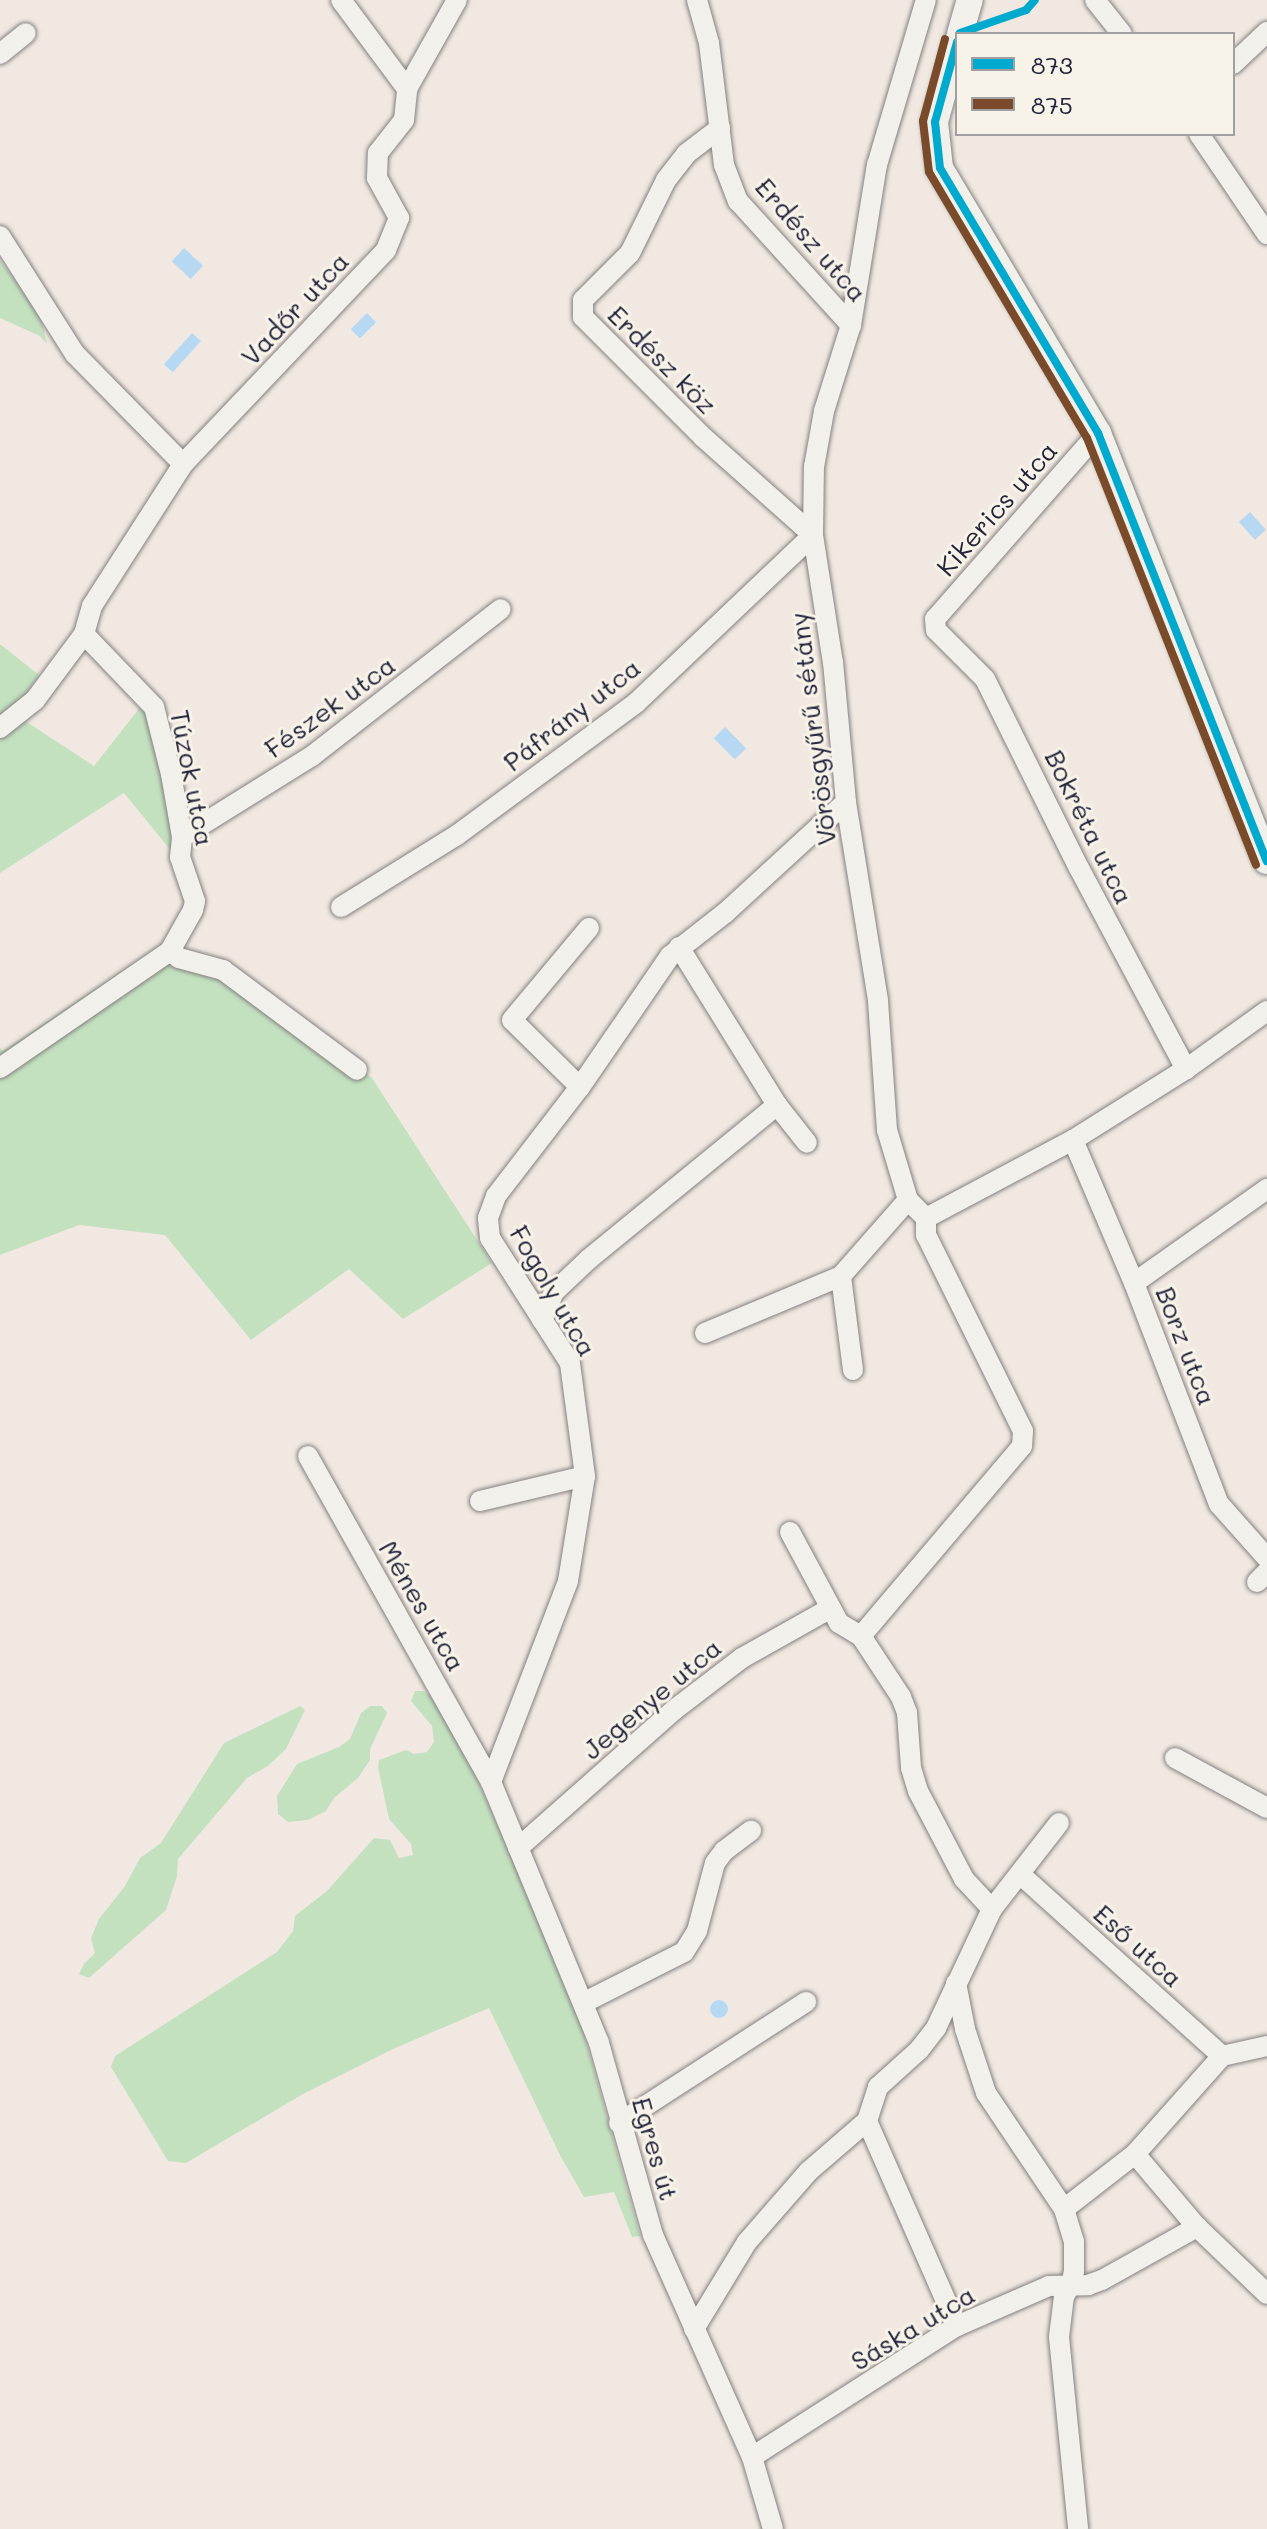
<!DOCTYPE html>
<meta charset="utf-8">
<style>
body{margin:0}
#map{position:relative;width:1267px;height:2529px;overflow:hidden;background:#f1e9e1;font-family:Mali,sans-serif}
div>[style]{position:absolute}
.green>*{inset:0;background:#c3e1bf}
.water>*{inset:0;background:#b7d8f3;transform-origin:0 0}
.round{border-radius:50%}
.roads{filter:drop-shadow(0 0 2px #848081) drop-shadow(0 0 2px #848081)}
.minor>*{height:20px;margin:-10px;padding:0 10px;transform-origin:10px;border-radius:10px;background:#f2f0eb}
.tertiary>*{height:26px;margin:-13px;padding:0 13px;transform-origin:13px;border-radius:13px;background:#f2f0eb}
.bus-1>*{height:8px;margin:-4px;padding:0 4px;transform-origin:4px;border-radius:4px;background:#00a9ce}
.bus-2>*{height:8px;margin:-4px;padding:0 4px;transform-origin:4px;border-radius:4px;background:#7a4b2a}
span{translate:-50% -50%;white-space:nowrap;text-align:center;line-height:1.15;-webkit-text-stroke:6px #f7f3e8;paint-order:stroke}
.street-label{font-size:26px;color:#22223b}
.legend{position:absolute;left:955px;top:32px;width:280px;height:104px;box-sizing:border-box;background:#f7f3e8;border:2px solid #a29fa3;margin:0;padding:10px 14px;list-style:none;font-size:24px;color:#22223b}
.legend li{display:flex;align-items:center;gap:16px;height:40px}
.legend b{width:40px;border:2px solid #a29fa3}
</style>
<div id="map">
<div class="green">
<div style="clip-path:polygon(0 260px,40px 313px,47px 344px,40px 336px,0 318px)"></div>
<div style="clip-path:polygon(0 644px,39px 675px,13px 713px,94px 766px,145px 701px,160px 702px,173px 853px,124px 793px,0 873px)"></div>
<div style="clip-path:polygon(165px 942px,224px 971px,372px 1078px,492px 1263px,403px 1319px,349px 1269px,251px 1340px,165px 1235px,79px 1225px,0 1255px,0 1048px,3px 1051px)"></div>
<div style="clip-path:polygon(415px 1691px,423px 1691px,433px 1697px,474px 1772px,576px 2005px,640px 2236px,632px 2237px,614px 2192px,584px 2197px,561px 2157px,489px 2008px,393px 2049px,303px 2094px,186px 2163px,168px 2161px,111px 2067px,115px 2056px,277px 1952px,293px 1931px,295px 1916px,327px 1891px,374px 1838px,390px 1840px,399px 1858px,413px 1855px,411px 1844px,389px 1819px,378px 1767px,379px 1760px,406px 1750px,414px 1754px,427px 1752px,434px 1742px,432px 1726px,411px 1701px)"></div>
<div style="clip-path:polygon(300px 1706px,305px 1710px,286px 1749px,268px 1766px,247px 1778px,178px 1859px,177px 1876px,166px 1910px,89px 1978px,79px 1974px,84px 1964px,95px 1953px,91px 1938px,99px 1919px,125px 1886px,140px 1858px,161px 1843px,224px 1743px)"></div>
<div style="clip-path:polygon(370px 1706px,382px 1706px,387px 1713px,370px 1749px,370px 1760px,358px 1778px,334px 1798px,326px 1811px,308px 1820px,288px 1822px,278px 1814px,277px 1796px,297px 1764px,339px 1747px,350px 1739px,361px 1713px)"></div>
</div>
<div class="water">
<div style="left:184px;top:248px;width:26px;height:18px;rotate:43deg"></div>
<div style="left:367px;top:313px;width:13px;height:23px;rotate:45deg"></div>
<div style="left:192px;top:333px;width:12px;height:42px;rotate:42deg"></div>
<div style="left:1250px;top:512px;width:24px;height:15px;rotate:48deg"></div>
<div style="left:725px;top:727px;width:30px;height:16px;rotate:45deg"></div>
<div class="round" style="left:710px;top:2000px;width:18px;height:18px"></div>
</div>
<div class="roads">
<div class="minor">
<div style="left:341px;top:0;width:111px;rotate:53.4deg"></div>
<div style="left:697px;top:0;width:45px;rotate:74.4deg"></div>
<div style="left:709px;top:43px;width:123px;rotate:83deg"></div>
<div style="left:724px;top:165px;width:39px;rotate:69deg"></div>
<div style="left:738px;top:201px;width:168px;rotate:47.7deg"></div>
<div style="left:1095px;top:0;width:43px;rotate:51.5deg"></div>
<div style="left:0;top:54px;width:33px;rotate:-39deg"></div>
<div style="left:1233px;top:64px;width:47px;rotate:-43.3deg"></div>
<div style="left:1199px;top:134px;width:121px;rotate:55.8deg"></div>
<div style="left:0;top:236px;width:140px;rotate:57.6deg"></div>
<div style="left:75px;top:354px;width:154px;rotate:45.5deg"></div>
<div style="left:1098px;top:433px;width:247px;rotate:131.2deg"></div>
<div style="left:935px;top:619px;width:11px;rotate:85deg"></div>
<div style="left:936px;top:630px;width:69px;rotate:45deg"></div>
<div style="left:985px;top:679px;width:211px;rotate:63.6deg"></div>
<div style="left:1079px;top:868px;width:228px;rotate:62deg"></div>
<div style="left:0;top:728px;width:45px;rotate:-38.7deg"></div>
<div style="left:35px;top:700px;width:82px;rotate:-53.4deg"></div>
<div style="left:84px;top:634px;width:29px;rotate:-74deg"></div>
<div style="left:92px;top:606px;width:169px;rotate:-57.3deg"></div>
<div style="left:183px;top:464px;width:295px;rotate:-46.5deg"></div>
<div style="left:386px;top:250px;width:35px;rotate:-68deg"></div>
<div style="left:399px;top:218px;width:46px;rotate:-118.8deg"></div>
<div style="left:377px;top:178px;width:25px;rotate:-88deg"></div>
<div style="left:378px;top:153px;width:42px;rotate:-51.8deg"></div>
<div style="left:404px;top:120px;width:31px;rotate:-84deg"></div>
<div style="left:407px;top:89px;width:102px;rotate:-60.7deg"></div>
<div style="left:182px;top:837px;width:153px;rotate:-31.9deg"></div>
<div style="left:312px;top:756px;width:239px;rotate:-37.9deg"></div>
<div style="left:341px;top:907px;width:137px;rotate:-31.8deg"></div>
<div style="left:457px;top:835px;width:222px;rotate:-36.4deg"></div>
<div style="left:636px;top:703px;width:244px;rotate:-43.5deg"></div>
<div style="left:813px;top:535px;width:147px;rotate:-138.3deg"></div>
<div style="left:703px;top:437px;width:170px;rotate:-135deg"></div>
<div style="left:583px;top:317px;width:17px;rotate:-90deg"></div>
<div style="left:583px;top:300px;width:66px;rotate:-45deg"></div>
<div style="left:630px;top:253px;width:81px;rotate:-63.7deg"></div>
<div style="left:666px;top:180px;width:33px;rotate:-52deg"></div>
<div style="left:686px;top:154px;width:43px;rotate:-37.4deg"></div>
<div style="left:679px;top:947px;width:186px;rotate:58.2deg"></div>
<div style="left:777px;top:1105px;width:48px;rotate:51.7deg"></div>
<div style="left:170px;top:951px;width:11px;rotate:38deg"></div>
<div style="left:179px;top:958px;width:46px;rotate:15.3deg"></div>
<div style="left:223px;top:970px;width:167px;rotate:36.7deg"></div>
<div style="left:0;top:1068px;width:206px;rotate:-34.5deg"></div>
<div style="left:170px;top:951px;width:47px;rotate:-60.7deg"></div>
<div style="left:193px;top:910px;width:9px;rotate:-77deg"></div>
<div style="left:195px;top:901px;width:46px;rotate:-108.8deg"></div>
<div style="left:180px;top:857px;width:20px;rotate:-84deg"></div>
<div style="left:182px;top:837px;width:64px;rotate:-99.9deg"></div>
<div style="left:171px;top:774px;width:69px;rotate:-104.2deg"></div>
<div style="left:154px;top:707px;width:101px;rotate:-133.8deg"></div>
<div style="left:580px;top:1087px;width:95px;rotate:-135.4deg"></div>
<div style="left:512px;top:1020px;width:120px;rotate:-50.1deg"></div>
<div style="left:1073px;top:1140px;width:133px;rotate:-32.1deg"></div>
<div style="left:1186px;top:1069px;width:100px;rotate:-35.6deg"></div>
<div style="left:926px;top:1218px;width:166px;rotate:-28deg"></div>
<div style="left:1073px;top:1140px;width:155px;rotate:66.9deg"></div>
<div style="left:1134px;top:1283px;width:237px;rotate:69deg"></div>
<div style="left:1219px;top:1504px;width:72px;rotate:48.4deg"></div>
<div style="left:1134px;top:1283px;width:163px;rotate:-35.3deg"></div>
<div style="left:542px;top:1320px;width:30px;rotate:-67deg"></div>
<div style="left:554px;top:1292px;width:48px;rotate:-43.3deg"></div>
<div style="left:589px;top:1259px;width:243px;rotate:-39.3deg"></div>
<div style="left:705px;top:1333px;width:147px;rotate:-22.7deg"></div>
<div style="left:853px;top:1370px;width:95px;rotate:-97.3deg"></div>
<div style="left:841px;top:1276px;width:101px;rotate:-48.6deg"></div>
<div style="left:308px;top:1456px;width:374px;rotate:60.7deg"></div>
<div style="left:491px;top:1782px;width:282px;rotate:67.5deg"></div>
<div style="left:599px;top:2043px;width:199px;rotate:74.3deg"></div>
<div style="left:653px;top:2235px;width:243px;rotate:66deg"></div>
<div style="left:752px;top:2457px;width:75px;rotate:73.7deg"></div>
<div style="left:480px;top:1501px;width:108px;rotate:-13.4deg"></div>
<div style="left:790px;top:1532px;width:103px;rotate:61.7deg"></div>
<div style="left:839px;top:1623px;width:26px;rotate:31deg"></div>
<div style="left:861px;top:1636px;width:73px;rotate:56.7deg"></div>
<div style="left:901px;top:1697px;width:17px;rotate:69deg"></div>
<div style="left:907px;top:1713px;width:55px;rotate:85.8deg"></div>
<div style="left:911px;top:1768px;width:24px;rotate:73deg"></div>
<div style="left:918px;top:1791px;width:99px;rotate:62.4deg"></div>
<div style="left:964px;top:1879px;width:41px;rotate:47deg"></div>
<div style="left:1257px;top:1582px;width:14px;rotate:-45deg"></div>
<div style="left:861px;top:1636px;width:249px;rotate:-49.7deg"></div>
<div style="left:1022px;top:1446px;width:15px;rotate:-86deg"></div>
<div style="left:1023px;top:1431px;width:219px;rotate:-116.3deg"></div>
<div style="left:926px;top:1235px;width:17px;rotate:-90deg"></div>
<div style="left:926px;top:1218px;width:25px;rotate:-135deg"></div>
<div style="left:908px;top:1200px;width:73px;rotate:-106.7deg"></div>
<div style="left:887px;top:1130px;width:130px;rotate:-94deg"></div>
<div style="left:878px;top:1000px;width:201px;rotate:-99.2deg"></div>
<div style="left:846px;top:802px;width:140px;rotate:-95.3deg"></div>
<div style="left:833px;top:663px;width:130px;rotate:-98.9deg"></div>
<div style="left:813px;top:535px;width:68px;rotate:-89.2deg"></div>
<div style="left:814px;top:467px;width:57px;rotate:-79.9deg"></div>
<div style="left:824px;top:411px;width:90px;rotate:-72.6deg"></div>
<div style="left:851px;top:325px;width:162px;rotate:-80.8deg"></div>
<div style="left:877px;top:165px;width:172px;rotate:-73.5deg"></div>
<div style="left:1175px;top:1758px;width:105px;rotate:28.5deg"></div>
<div style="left:491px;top:1782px;width:215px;rotate:-69deg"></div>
<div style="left:568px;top:1581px;width:106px;rotate:-80.8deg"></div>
<div style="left:585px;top:1476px;width:114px;rotate:-97.6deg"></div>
<div style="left:570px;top:1363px;width:148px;rotate:-122.6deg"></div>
<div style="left:490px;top:1238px;width:20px;rotate:-96deg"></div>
<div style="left:488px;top:1218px;width:23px;rotate:-70deg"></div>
<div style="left:496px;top:1196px;width:138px;rotate:-52.4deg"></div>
<div style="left:580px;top:1087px;width:159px;rotate:-55.5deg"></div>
<div style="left:670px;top:956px;width:70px;rotate:-38deg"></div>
<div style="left:725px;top:913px;width:164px;rotate:-42.5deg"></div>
<div style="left:518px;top:1848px;width:208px;rotate:-41.5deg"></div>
<div style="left:674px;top:1710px;width:86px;rotate:-37.4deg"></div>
<div style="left:742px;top:1658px;width:102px;rotate:-29.3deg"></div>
<div style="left:1020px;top:1874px;width:272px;rotate:42deg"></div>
<div style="left:956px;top:1983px;width:47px;rotate:78.9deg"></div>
<div style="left:965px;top:2029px;width:67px;rotate:71.8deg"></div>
<div style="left:986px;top:2093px;width:140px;rotate:56.1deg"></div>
<div style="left:1064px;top:2209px;width:34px;rotate:73deg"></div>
<div style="left:1074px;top:2241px;width:30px;rotate:90deg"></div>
<div style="left:1074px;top:2271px;width:14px;rotate:102deg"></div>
<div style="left:1071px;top:2285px;width:13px;rotate:122deg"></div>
<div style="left:1064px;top:2296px;width:41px;rotate:97deg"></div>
<div style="left:1059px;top:2337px;width:193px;rotate:84.3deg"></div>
<div style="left:583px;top:2003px;width:113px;rotate:-26.8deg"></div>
<div style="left:684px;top:1952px;width:25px;rotate:-58deg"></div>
<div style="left:697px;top:1931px;width:70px;rotate:-75.2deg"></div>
<div style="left:715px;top:1863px;width:15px;rotate:-53deg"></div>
<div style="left:724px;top:1851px;width:34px;rotate:-37deg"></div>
<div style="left:867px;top:2121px;width:224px;rotate:66.3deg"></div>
<div style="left:619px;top:2123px;width:223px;rotate:-32.9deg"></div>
<div style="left:1135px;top:2154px;width:96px;rotate:49.7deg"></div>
<div style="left:1197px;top:2227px;width:97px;rotate:43.7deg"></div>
<div style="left:1064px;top:2209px;width:90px;rotate:-37.8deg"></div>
<div style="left:1135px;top:2154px;width:131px;rotate:-48.4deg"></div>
<div style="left:1222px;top:2056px;width:46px;rotate:-12.5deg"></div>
<div style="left:694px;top:2329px;width:102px;rotate:-58.7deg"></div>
<div style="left:747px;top:2242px;width:94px;rotate:-48.9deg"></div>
<div style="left:809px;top:2171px;width:77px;rotate:-40.8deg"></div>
<div style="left:867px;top:2121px;width:36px;rotate:-72deg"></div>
<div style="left:878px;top:2087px;width:55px;rotate:-42.1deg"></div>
<div style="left:919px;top:2050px;width:28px;rotate:-52deg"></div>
<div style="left:936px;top:2028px;width:132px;rotate:-64.8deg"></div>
<div style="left:992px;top:1909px;width:109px;rotate:-52.1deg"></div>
<div style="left:752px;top:2457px;width:243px;rotate:-32.6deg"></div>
<div style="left:957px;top:2326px;width:100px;rotate:-23.5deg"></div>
<div style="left:1049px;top:2286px;width:39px;rotate:-1deg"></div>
<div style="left:1088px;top:2285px;width:15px;rotate:-20deg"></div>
<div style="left:1102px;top:2280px;width:109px;rotate:-29.2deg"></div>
</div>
<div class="tertiary">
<div style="left:960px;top:34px;width:35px;rotate:-74deg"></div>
<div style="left:957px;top:42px;width:83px;rotate:105.4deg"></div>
<div style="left:935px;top:122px;width:46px;rotate:83.8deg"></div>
<div style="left:940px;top:168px;width:309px;rotate:59.2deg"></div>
<div style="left:1098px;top:433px;width:460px;rotate:68.5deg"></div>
</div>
</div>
<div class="bus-1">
<div style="left:960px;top:33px;width:70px;rotate:-19.2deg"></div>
<div style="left:1026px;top:10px;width:13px;rotate:-48deg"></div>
<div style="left:957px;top:42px;width:83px;rotate:105.4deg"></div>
<div style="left:935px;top:122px;width:46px;rotate:83.8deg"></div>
<div style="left:940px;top:168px;width:309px;rotate:59.2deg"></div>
<div style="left:1098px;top:433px;width:460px;rotate:68.5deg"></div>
</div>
<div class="bus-2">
<div style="left:945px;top:39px;width:85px;rotate:105deg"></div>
<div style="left:923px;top:121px;width:51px;rotate:83.3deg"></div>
<div style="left:929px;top:172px;width:309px;rotate:59.3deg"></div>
<div style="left:1087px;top:438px;width:459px;rotate:68.4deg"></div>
</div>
<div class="street-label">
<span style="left:811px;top:240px;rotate:49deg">Erdész utca</span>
<span style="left:295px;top:309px;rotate:-47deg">Vadőr utca</span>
<span style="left:662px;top:360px;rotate:45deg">Erdész köz</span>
<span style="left:997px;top:509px;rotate:-49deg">Kikerics utca</span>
<span style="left:330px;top:707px;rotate:-36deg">Fészek utca</span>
<span style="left:572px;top:715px;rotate:-38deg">Páfrány utca</span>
<span style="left:813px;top:729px;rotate:-97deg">Vörösgyűrű sétány</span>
<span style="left:192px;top:778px;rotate:79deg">Túzok utca</span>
<span style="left:1089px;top:827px;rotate:64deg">Bokréta utca</span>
<span style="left:553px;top:1291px;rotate:60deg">Fogoly utca</span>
<span style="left:1186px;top:1346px;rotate:69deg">Borz utca</span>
<span style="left:422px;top:1606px;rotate:60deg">Ménes utca</span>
<span style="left:652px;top:1699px;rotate:-40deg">Jegenye utca</span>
<span style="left:1138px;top:1946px;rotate:42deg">Eső utca</span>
<span style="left:655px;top:2149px;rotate:74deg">Egres út</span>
<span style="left:913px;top:2328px;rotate:-31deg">Sáska utca</span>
</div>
<ul class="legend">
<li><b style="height:10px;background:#00a9ce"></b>873</li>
<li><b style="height:10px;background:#7a4b2a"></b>875</li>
</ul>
</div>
